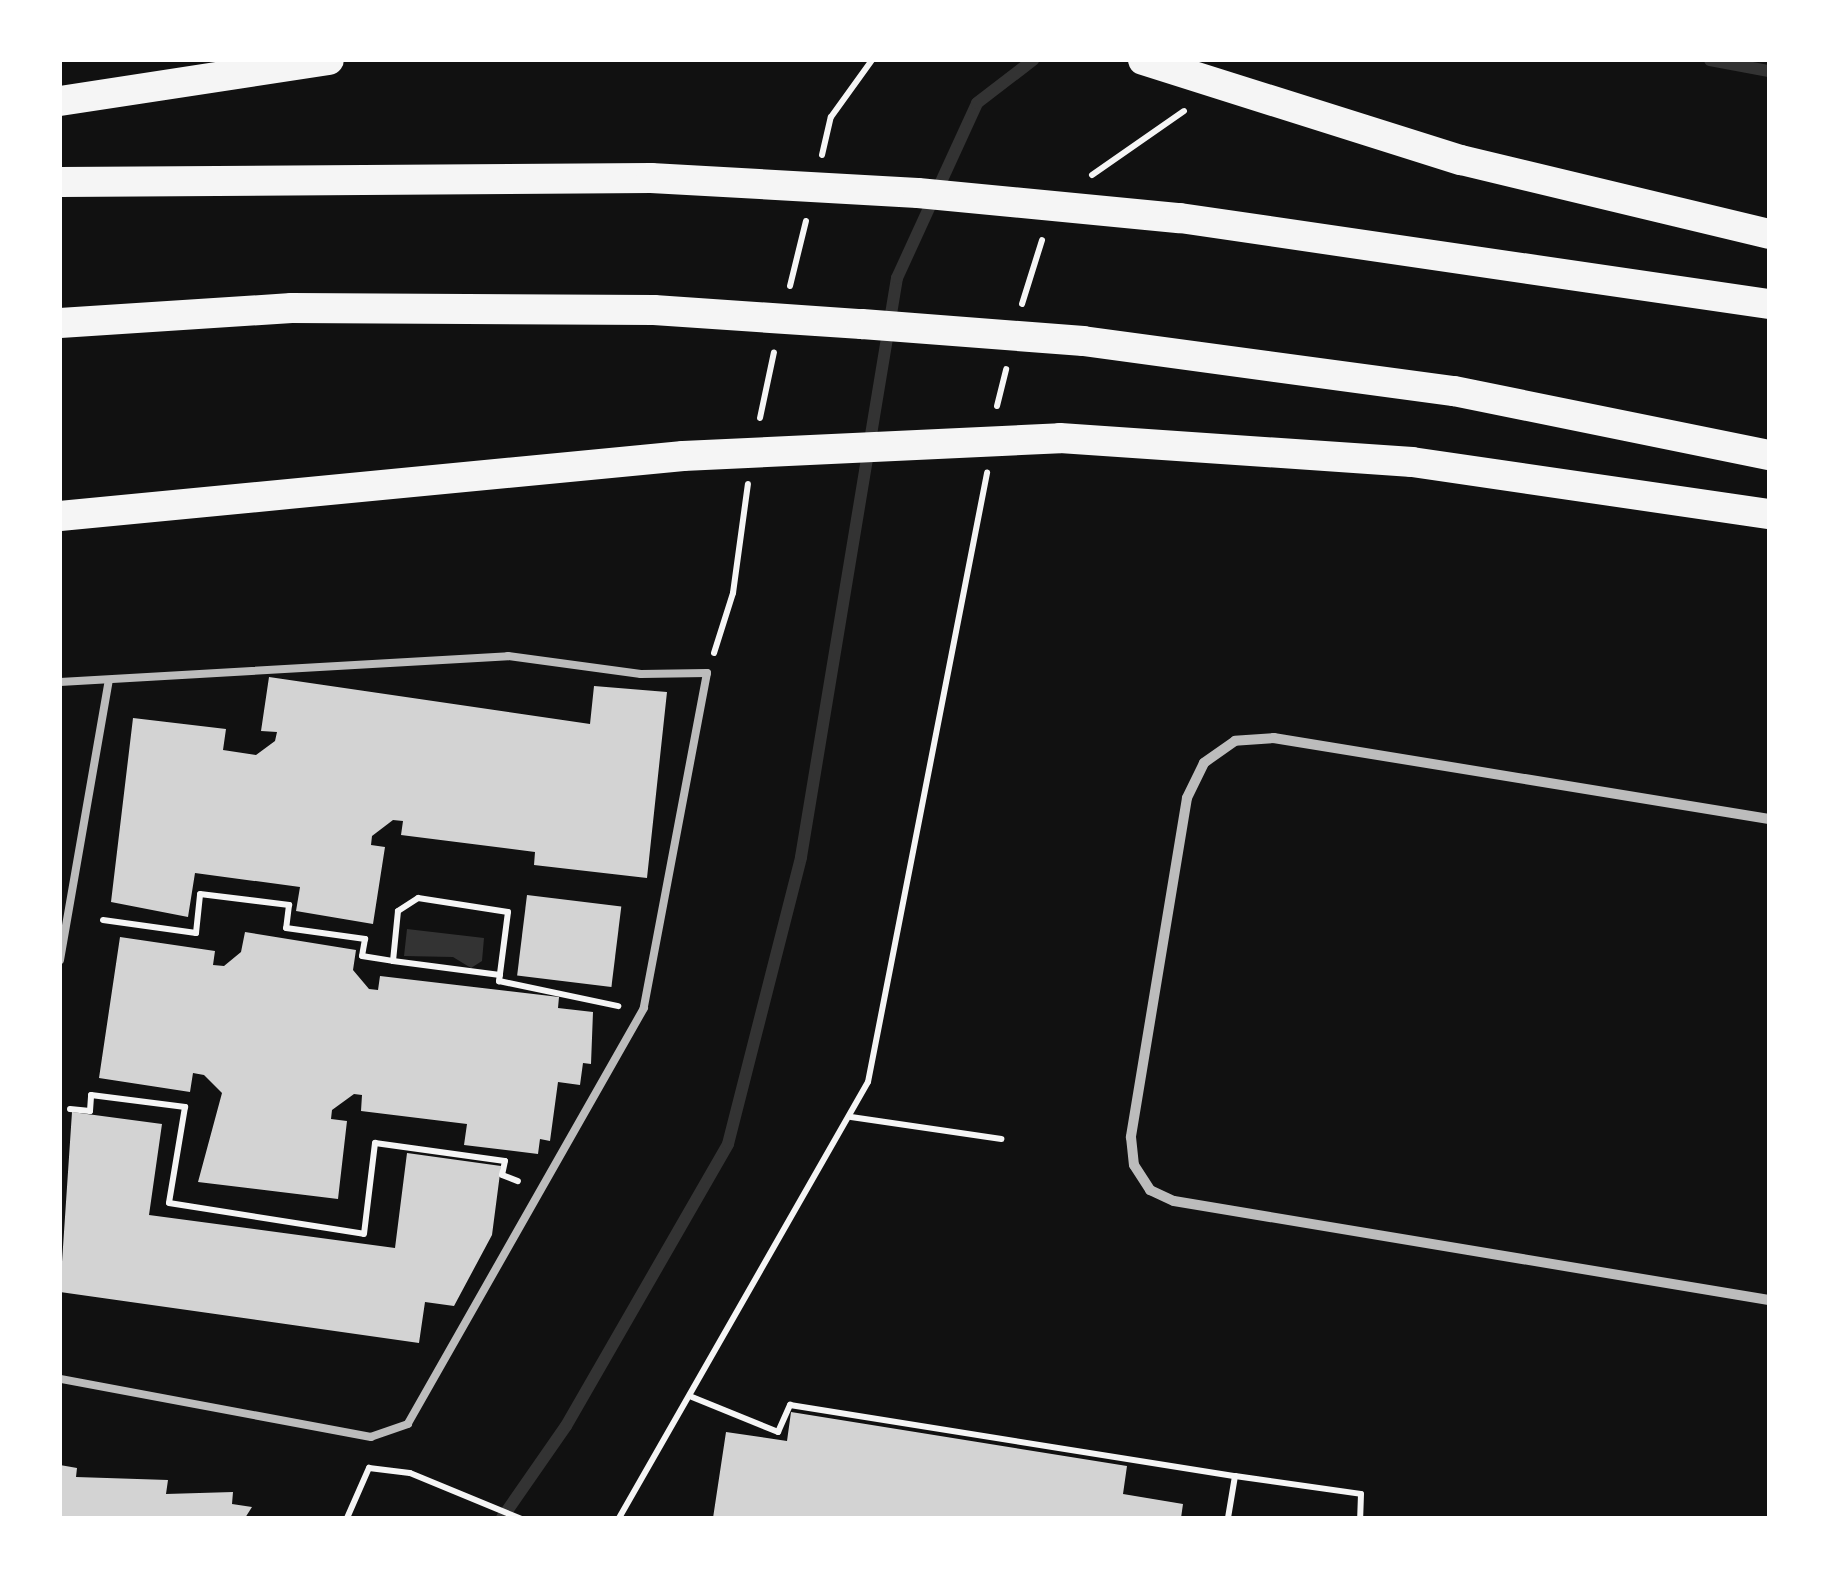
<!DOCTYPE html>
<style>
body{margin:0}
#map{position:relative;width:1829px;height:1578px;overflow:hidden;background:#111;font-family:Manrope,sans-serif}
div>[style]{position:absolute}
.water>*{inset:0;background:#333}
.stream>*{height:12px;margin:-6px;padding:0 6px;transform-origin:6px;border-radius:6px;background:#333}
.building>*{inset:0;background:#d3d3d3;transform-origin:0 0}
.path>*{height:6px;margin:-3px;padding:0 3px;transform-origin:3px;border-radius:3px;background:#f5f5f5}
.service>*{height:8px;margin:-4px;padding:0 4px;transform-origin:4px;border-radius:4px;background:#bcbcbc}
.minor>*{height:10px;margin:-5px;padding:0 5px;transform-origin:5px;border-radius:5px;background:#bcbcbc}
.motorway>*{height:30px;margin:-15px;padding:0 15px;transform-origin:15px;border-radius:15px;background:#f5f5f5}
span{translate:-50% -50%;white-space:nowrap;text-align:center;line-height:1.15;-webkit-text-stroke:10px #fff;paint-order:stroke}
.frame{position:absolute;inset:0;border:62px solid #fff;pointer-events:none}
</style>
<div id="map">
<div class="water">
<div style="clip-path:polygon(407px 929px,484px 938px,482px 961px,471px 968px,453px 957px,404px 956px)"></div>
</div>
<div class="stream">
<div style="left:1710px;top:60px;width:60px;rotate:10.6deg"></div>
<div style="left:502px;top:1518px;width:112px;rotate:-55.2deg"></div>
<div style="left:566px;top:1426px;width:325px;rotate:-60.1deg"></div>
<div style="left:728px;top:1144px;width:296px;rotate:-75.7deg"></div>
<div style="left:801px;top:857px;width:587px;rotate:-80.59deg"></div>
<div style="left:897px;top:278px;width:192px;rotate:-65.4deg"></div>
<div style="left:977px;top:103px;width:71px;rotate:-37.5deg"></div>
</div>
<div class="building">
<div style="clip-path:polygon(269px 677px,590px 724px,594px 686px,667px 692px,647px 878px,534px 865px,535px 852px,401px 835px,403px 821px,393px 820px,372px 836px,371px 845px,385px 847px,373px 924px,296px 911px,300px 887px,195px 873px,188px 917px,111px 902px,133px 718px,226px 729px,223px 750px,256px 755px,275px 741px,277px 732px,261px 731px)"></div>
<div style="left:527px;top:895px;width:95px;height:81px;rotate:7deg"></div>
<div style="clip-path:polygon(245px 932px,356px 950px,353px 970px,369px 989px,378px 990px,380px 976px,559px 997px,558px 1008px,593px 1012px,591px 1064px,583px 1063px,580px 1085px,558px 1082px,550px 1141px,540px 1139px,538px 1154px,464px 1145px,467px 1124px,361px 1111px,362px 1095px,354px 1094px,332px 1110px,331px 1119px,347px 1121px,338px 1199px,198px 1182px,222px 1093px,204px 1075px,193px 1073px,190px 1092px,99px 1078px,120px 937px,215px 951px,213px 965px,224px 966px,241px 952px)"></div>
<div style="clip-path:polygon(72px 1112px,162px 1124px,149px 1215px,395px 1248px,407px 1153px,501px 1166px,492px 1235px,454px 1306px,425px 1302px,419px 1343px,60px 1292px)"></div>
<div style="clip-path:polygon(791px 1412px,1127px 1466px,1123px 1494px,1183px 1504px,1181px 1518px,713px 1518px,726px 1432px,787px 1441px)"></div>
<div style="clip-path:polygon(60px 1465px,77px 1468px,76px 1477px,168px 1480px,166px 1494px,233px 1492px,232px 1504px,252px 1507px,245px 1518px,60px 1518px)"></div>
</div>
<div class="path">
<div style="left:822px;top:155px;width:39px;rotate:-77deg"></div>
<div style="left:831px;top:117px;width:70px;rotate:-54.3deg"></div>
<div style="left:1092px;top:175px;width:112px;rotate:-34.8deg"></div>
<div style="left:790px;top:286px;width:67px;rotate:-76.2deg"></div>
<div style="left:1022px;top:304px;width:67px;rotate:-72.6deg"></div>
<div style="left:997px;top:406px;width:38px;rotate:-76deg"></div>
<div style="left:760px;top:418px;width:67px;rotate:-78deg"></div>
<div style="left:714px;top:653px;width:63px;rotate:-72.4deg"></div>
<div style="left:733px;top:593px;width:110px;rotate:-82.2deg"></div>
<div style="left:103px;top:920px;width:94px;rotate:8deg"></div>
<div style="left:196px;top:933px;width:39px;rotate:-84deg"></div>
<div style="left:200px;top:894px;width:90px;rotate:7deg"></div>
<div style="left:289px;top:905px;width:23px;rotate:97deg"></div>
<div style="left:286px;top:928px;width:80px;rotate:7.9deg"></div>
<div style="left:365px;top:939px;width:17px;rotate:100deg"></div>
<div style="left:362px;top:956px;width:31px;rotate:9deg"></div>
<div style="left:500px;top:975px;width:108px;rotate:-172.5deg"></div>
<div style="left:393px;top:961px;width:50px;rotate:-84.3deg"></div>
<div style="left:398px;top:911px;width:24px;rotate:-33deg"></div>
<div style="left:418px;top:898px;width:91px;rotate:8.8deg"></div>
<div style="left:508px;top:912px;width:70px;rotate:97.4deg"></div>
<div style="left:499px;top:981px;width:122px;rotate:11.9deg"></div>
<div style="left:70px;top:1109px;width:20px;rotate:6deg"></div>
<div style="left:90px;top:1111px;width:16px;rotate:-86deg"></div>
<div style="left:91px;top:1095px;width:95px;rotate:7.3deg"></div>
<div style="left:185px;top:1107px;width:97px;rotate:99.5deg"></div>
<div style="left:169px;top:1203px;width:197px;rotate:9deg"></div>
<div style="left:364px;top:1234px;width:92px;rotate:-83.1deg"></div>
<div style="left:375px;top:1143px;width:131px;rotate:7.9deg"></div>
<div style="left:505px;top:1161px;width:14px;rotate:102deg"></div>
<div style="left:502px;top:1175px;width:17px;rotate:21deg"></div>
<div style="left:851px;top:1117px;width:152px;rotate:8.3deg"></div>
<div style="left:692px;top:1397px;width:93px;rotate:22.1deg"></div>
<div style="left:778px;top:1432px;width:30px;rotate:-66deg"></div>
<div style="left:790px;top:1405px;width:451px;rotate:9.1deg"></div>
<div style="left:1235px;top:1476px;width:43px;rotate:99.5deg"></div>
<div style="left:369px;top:1468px;width:41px;rotate:7deg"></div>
<div style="left:410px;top:1473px;width:118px;rotate:22.4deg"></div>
<div style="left:1235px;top:1476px;width:127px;rotate:8.1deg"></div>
<div style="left:1361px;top:1494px;width:24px;rotate:92deg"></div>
<div style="left:347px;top:1518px;width:55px;rotate:-66.3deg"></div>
<div style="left:619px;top:1518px;width:502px;rotate:-60.27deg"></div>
<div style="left:868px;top:1082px;width:621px;rotate:-78.94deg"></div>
</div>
<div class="service">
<div style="left:60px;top:682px;width:449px;rotate:-3.3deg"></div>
<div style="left:508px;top:656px;width:134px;rotate:7.7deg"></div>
<div style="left:641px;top:674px;width:66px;rotate:-0.9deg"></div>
<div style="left:707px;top:673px;width:341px;rotate:100.7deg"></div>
<div style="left:644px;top:1008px;width:478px;rotate:119.6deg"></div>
<div style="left:408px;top:1424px;width:39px;rotate:161deg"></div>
<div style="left:371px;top:1437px;width:316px;rotate:-169.4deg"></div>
<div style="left:60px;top:960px;width:284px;rotate:-80.1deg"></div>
</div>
<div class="minor">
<div style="left:1769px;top:819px;width:502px;rotate:-170.71deg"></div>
<div style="left:1274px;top:738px;width:39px;rotate:176deg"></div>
<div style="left:1235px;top:741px;width:38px;rotate:145deg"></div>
<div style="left:1204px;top:763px;width:39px;rotate:116deg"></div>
<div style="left:1187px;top:798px;width:344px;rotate:99.4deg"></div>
<div style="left:1131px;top:1137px;width:28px;rotate:84deg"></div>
<div style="left:1134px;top:1165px;width:30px;rotate:57deg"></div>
<div style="left:1150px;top:1190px;width:26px;rotate:25deg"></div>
<div style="left:1174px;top:1201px;width:603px;rotate:9.45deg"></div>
</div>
<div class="motorway">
<div style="left:1143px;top:60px;width:333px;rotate:17.5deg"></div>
<div style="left:1461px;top:160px;width:317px;rotate:13.5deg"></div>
<div style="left:60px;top:101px;width:272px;rotate:-8.7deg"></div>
<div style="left:60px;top:182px;width:591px;rotate:-0.39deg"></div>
<div style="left:651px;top:178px;width:267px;rotate:3.2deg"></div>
<div style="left:918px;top:193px;width:263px;rotate:5.5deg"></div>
<div style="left:1180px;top:218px;width:595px;rotate:8.31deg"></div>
<div style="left:60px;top:323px;width:232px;rotate:-3.7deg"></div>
<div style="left:292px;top:308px;width:362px;rotate:0.3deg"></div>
<div style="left:654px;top:310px;width:208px;rotate:3.9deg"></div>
<div style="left:862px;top:324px;width:222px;rotate:4.4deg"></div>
<div style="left:1083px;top:341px;width:374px;rotate:7.7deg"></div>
<div style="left:1454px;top:391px;width:321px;rotate:11.5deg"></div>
<div style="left:60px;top:516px;width:626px;rotate:-5.5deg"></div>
<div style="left:683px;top:456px;width:377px;rotate:-2.7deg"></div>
<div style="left:1060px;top:438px;width:353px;rotate:3.9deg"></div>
<div style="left:1412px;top:462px;width:361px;rotate:8.3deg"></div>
</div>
<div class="frame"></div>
</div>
